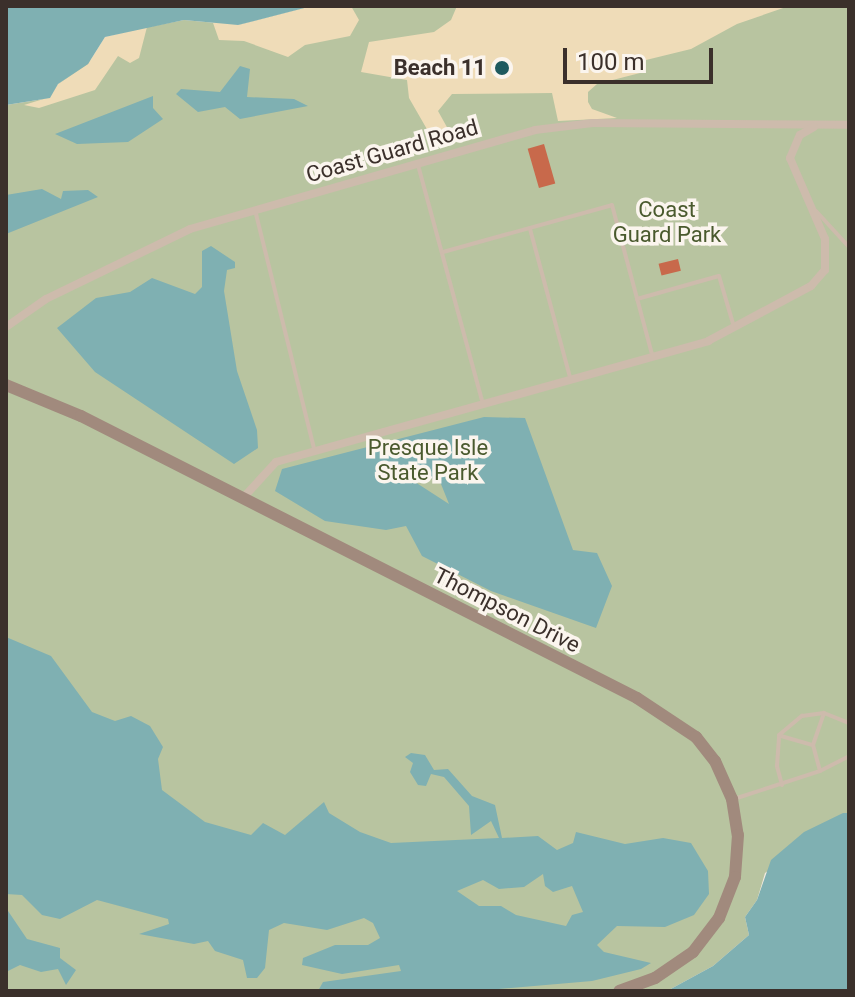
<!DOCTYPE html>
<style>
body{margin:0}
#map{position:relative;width:855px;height:997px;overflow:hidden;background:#f4ebe1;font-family:Roboto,sans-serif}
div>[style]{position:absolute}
.green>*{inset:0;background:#b8c4a0}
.sand>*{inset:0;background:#efdcb8}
.water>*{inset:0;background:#7fb0b2}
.building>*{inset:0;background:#c8694b;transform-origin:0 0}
.lane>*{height:4px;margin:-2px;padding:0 2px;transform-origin:2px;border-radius:2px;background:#cdbbac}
.street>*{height:8px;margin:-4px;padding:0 4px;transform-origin:4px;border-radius:4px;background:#cdbbac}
.secondary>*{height:12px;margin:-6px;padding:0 6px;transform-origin:6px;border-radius:6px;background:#a18a7d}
.dots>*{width:22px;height:22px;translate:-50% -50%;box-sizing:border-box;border:4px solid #fbf5ee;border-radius:50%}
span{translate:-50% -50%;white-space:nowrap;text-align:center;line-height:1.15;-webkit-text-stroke:7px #fbf5ee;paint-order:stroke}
.poi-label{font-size:22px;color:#3b302b;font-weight:700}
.right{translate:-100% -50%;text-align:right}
.street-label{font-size:22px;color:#3b302b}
.park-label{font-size:22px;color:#4a5a2e}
.frame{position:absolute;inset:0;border:8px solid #3b302b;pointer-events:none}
.scale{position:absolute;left:563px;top:48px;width:150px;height:36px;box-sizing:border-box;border:4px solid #3b302b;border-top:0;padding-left:10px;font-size:24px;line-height:28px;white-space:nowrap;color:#3b302b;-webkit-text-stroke:6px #fbf5ee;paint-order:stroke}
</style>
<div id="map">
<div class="green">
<div style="clip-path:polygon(312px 6px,849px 6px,849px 813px,765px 873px,757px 900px,745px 917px,749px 935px,713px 966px,667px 991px,6px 991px,6px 105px,50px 98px,58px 84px,133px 30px,184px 20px,238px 25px)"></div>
</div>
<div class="sand">
<div style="clip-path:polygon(312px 6px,351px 6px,359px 20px,350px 36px,305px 45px,288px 57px,244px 41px,219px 40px,212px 20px,238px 25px)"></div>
<div style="clip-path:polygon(457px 6px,789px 6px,737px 24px,691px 49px,646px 60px,640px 73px,597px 84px,588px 92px,588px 102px,592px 109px,617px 118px,558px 121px,552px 93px,452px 94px,438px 111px,448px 129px,428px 131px,409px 98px,407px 80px,361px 72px,369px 42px,434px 32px,451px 20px)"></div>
<div style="clip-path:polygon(147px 27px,139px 58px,130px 63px,118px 56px,95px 90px,39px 108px,24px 105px,50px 97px,58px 84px,88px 64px,105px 37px)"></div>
</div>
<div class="water">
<div style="clip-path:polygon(6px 6px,312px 6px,238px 25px,184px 20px,105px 37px,88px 64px,58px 84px,50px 98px,6px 105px)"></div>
<div style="clip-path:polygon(240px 66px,250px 69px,247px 97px,294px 99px,308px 106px,240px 119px,225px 107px,198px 112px,176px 94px,181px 89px,220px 92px)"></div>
<div style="clip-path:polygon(153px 96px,153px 108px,163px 119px,128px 142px,77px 144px,55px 134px)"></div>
<div style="clip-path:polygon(42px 189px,61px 199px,63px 191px,88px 190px,98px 197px,6px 234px,6px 195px)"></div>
<div style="clip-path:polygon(211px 246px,235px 262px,235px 268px,227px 270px,224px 291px,237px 371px,257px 430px,258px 448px,234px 464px,95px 372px,57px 328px,96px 298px,130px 292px,152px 278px,195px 294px,202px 287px,202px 251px)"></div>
<div style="clip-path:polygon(evenodd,484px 417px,525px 418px,573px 550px,597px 553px,612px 586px,596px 628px,491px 591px,422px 556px,406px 526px,386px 530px,325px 521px,275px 491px,282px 469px,484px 417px,423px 473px,441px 484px,449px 504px,415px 482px,423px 473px)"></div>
<div style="clip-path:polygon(evenodd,6px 637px,51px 656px,92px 712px,115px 721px,131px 716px,150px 726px,163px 747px,158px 759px,162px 790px,205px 822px,251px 835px,263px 823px,285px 835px,324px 802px,329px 813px,360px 832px,391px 843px,499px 838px,491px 821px,471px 835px,469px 806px,444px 777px,431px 774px,426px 786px,418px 785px,410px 772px,413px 763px,405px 757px,411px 753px,425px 755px,434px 770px,448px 769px,472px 796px,495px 805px,502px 838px,538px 836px,557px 850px,573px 843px,576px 832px,625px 844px,663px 838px,691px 843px,708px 871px,709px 894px,694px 915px,665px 927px,617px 926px,597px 945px,604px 952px,651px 963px,641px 969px,592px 981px,475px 991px,318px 991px,323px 982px,401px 971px,399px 965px,342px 974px,302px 965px,303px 958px,335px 945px,368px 945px,380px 938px,373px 923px,364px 918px,327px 930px,284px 923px,269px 930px,265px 968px,257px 978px,247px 978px,243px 960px,215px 951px,208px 941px,194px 944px,139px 934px,169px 924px,168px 919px,97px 900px,60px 919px,42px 915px,22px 895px,6px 894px,6px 637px,543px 874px,545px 886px,553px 892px,572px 886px,583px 912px,572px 915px,566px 926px,516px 915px,501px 906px,479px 906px,457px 891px,483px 880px,499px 889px,524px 887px,543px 874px)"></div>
<div style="clip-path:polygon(843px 813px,849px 813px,849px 991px,667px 991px,713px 966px,749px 935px,745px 917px,757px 900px,771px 860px,804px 832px)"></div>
<div style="clip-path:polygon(6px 908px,27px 939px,60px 948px,60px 958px,76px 970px,66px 985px,58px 969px,41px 972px,20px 965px,6px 972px)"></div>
</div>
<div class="building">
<div style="left:544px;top:144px;width:41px;height:17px;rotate:74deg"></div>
<div style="left:678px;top:259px;width:12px;height:20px;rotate:76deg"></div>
</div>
<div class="lane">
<div style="left:418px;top:165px;width:248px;rotate:74.8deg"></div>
<div style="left:255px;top:210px;width:246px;rotate:76.1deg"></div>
<div style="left:816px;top:211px;width:49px;rotate:47.5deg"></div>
<div style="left:530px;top:229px;width:153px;rotate:74.9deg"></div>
<div style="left:443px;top:252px;width:175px;rotate:-15.5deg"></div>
<div style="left:612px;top:205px;width:154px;rotate:75deg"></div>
<div style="left:637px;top:299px;width:85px;rotate:-15.7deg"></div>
<div style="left:719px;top:276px;width:53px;rotate:73.6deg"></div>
<div style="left:781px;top:736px;width:33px;rotate:16deg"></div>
<div style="left:820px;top:771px;width:27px;rotate:-105deg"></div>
<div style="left:813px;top:745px;width:34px;rotate:-71deg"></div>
<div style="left:782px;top:785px;width:20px;rotate:-105deg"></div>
<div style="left:777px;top:766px;width:31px;rotate:-86deg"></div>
<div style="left:779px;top:735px;width:30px;rotate:-40deg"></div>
<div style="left:802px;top:716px;width:22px;rotate:-8deg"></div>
<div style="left:824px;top:713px;width:27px;rotate:22deg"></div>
<div style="left:734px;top:799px;width:90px;rotate:-18deg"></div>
<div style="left:820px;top:771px;width:33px;rotate:-27deg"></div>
</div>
<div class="street">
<div style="left:6px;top:327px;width:49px;rotate:-35deg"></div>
<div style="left:46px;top:299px;width:160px;rotate:-25.9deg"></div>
<div style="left:190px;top:229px;width:359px;rotate:-16deg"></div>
<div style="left:535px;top:130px;width:58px;rotate:-6.9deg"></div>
<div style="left:593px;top:123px;width:256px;rotate:0.4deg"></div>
<div style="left:243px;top:498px;width:49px;rotate:-47.5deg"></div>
<div style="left:276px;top:462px;width:449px;rotate:-15.6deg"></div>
<div style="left:708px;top:341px;width:117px;rotate:-28.1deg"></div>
<div style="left:811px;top:286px;width:21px;rotate:-49deg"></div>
<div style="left:825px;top:270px;width:31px;rotate:-90deg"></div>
<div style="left:825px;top:239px;width:88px;rotate:-113.4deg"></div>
<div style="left:790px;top:158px;width:25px;rotate:-67deg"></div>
<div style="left:800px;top:135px;width:16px;rotate:-30deg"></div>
</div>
<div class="secondary">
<div style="left:6px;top:385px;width:81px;rotate:22.5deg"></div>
<div style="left:81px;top:416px;width:623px;rotate:26.89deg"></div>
<div style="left:637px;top:698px;width:71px;rotate:33.5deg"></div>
<div style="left:696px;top:737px;width:31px;rotate:52deg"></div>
<div style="left:715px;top:761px;width:42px;rotate:65.9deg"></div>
<div style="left:732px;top:799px;width:36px;rotate:81deg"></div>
<div style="left:738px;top:835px;width:42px;rotate:94.1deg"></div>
<div style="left:735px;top:877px;width:44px;rotate:111.3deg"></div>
<div style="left:719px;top:918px;width:43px;rotate:127.4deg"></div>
<div style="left:693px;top:952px;width:46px;rotate:145.6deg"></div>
<div style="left:655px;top:978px;width:38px;rotate:160deg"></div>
</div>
<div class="dots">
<div style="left:502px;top:68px;background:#1f5a5e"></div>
</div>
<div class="poi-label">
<span class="right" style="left:486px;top:68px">Beach 11</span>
</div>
<div class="street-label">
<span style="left:392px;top:151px;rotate:-16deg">Coast Guard Road</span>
<span style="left:507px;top:610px;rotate:27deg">Thompson Drive</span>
</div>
<div class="park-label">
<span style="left:667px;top:222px">Coast<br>Guard Park</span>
<span style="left:428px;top:460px">Presque Isle<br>State Park</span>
</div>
<div class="frame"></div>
<div class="scale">100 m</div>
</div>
